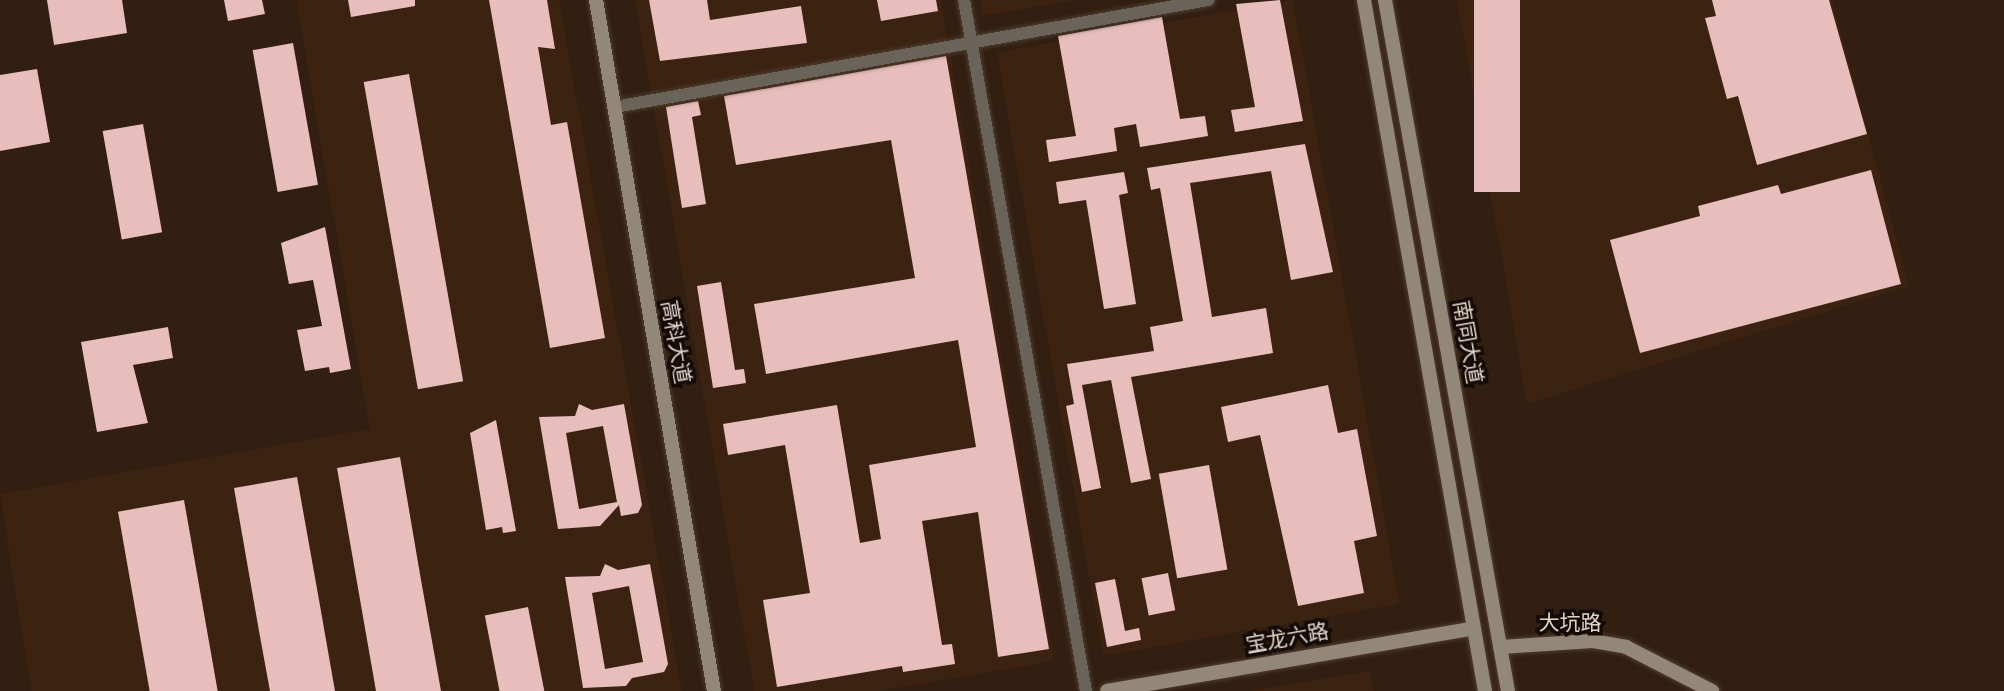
<!DOCTYPE html>
<meta charset="utf-8">
<style>
body{margin:0}
#map{position:relative;width:2004px;height:691px;overflow:hidden;background:#321f12;font-family:Poppins,"Noto Sans SC",sans-serif}
div>[style]{position:absolute}
.built>*{inset:0;background:#3c2311;transform-origin:0 0}
.building>*{inset:0;background:#e7bebc;transform-origin:0 0}
.roads{filter:drop-shadow(0 0 2px #4e3c2f) drop-shadow(0 0 2px #4e3c2f)}
.street>*{height:12px;margin:-6px;padding:0 6px;transform-origin:6px;border-radius:6px;background:#6a635a}
.secondary>*{height:14px;margin:-7px;padding:0 7px;transform-origin:7px;border-radius:7px;background:#928778}
span{translate:-50% -50%;white-space:nowrap;text-align:center;line-height:1.15;-webkit-text-stroke:7px #140b06;paint-order:stroke}
.street-label{font-size:21px;color:#e0d2ca}
</style>
<div id="map">
<div class="built">
<div style="clip-path:polygon(296px 0,559px 0,682px 691px,31px 691px,0 494px,370px 429px)"></div>
<div style="clip-path:polygon(635px 0,941px 0,1054px 661px,879px 691px,754px 691px)"></div>
<div style="clip-path:polygon(980px 0,1075px 0,982px 16px)"></div>
<div style="left:1293px;top:0;width:613px;height:301px;rotate:80deg"></div>
<div style="clip-path:polygon(1457px 0,1832px 0,1909px 286px,1527px 404px)"></div>
<div style="clip-path:polygon(1370px 671px,1373px 691px,1251px 691px)"></div>
</div>
<div class="building">
<div style="clip-path:polygon(47px 0,122px 0,127px 33px,54px 45px)"></div>
<div style="clip-path:polygon(224px 0,262px 0,265px 14px,228px 21px)"></div>
<div style="clip-path:polygon(348px 0,415px 0,415px 6px,351px 17px)"></div>
<div style="clip-path:polygon(489px 0,547px 0,555px 49px,538px 47px,551px 125px,567px 122px,605px 338px,550px 348px)"></div>
<div style="clip-path:polygon(649px 0,707px 0,710px 20px,801px 6px,807px 43px,660px 61px)"></div>
<div style="clip-path:polygon(877px 0,936px 0,938px 11px,881px 21px)"></div>
<div style="clip-path:polygon(1280px 0,1303px 121px,1235px 132px,1231px 110px,1255px 107px,1236px 4px)"></div>
<div style="left:1474px;top:0;width:46px;height:192px"></div>
<div style="clip-path:polygon(1712px 0,1829px 0,1867px 134px,1757px 165px,1738px 96px,1727px 99px,1705px 18px,1716px 16px)"></div>
<div style="clip-path:polygon(1162px 17px,1180px 119px,1205px 116px,1208px 136px,1140px 147px,1136px 124px,1114px 128px,1117px 151px,1049px 162px,1046px 140px,1076px 136px,1058px 36px)"></div>
<div style="left:293px;top:43px;width:144px;height:41px;rotate:80deg"></div>
<div style="clip-path:polygon(946px 56px,1049px 649px,998px 657px,978px 512px,922px 521px,942px 645px,952px 644px,955px 664px,903px 672px,902px 666px,777px 687px,763px 600px,810px 593px,785px 445px,728px 455px,723px 424px,837px 405px,860px 543px,881px 539px,869px 465px,976px 447px,958px 340px,766px 374px,754px 304px,915px 278px,891px 140px,736px 165px,724px 96px)"></div>
<div style="clip-path:polygon(37px 69px,50px 142px,0 151px,0 75px)"></div>
<div style="left:409px;top:74px;width:312px;height:46px;rotate:80deg"></div>
<div style="clip-path:polygon(698px 101px,701px 115px,692px 117px,706px 204px,682px 208px,666px 107px)"></div>
<div style="left:143px;top:124px;width:110px;height:41px;rotate:80deg"></div>
<div style="clip-path:polygon(1305px 144px,1333px 272px,1291px 280px,1271px 171px,1190px 183px,1212px 317px,1266px 308px,1273px 353px,1131px 377px,1151px 479px,1131px 483px,1111px 380px,1082px 385px,1101px 488px,1082px 492px,1066px 406px,1074px 404px,1067px 364px,1154px 351px,1150px 327px,1183px 321px,1160px 188px,1151px 190px,1147px 168px)"></div>
<div style="clip-path:polygon(1871px 170px,1901px 284px,1640px 353px,1610px 240px,1700px 216px,1698px 206px,1778px 185px,1781px 194px)"></div>
<div style="clip-path:polygon(1124px 172px,1128px 193px,1119px 195px,1136px 304px,1104px 309px,1086px 200px,1059px 204px,1056px 182px)"></div>
<div style="clip-path:polygon(325px 227px,351px 369px,330px 373px,329px 367px,305px 371px,297px 330px,322px 326px,313px 280px,289px 284px,281px 243px)"></div>
<div style="clip-path:polygon(721px 282px,735px 370px,744px 369px,746px 383px,713px 388px,697px 286px)"></div>
<div style="clip-path:polygon(168px 327px,173px 358px,133px 365px,148px 423px,97px 432px,81px 342px)"></div>
<div style="clip-path:polygon(1328px 385px,1338px 433px,1357px 429px,1377px 536px,1354px 541px,1364px 593px,1298px 606px,1260px 435px,1228px 442px,1221px 407px)"></div>
<div style="clip-path:polygon(evenodd,579px 404px,592px 410px,624px 404px,642px 505px,638px 513px,621px 516px,619px 505px,600px 526px,558px 529px,539px 417px,575px 416px,579px 404px,603px 426px,617px 502px,579px 509px,566px 433px,603px 426px)"></div>
<div style="clip-path:polygon(496px 420px,516px 531px,503px 533px,502px 527px,486px 530px,470px 433px)"></div>
<div style="clip-path:polygon(400px 457px,421px 580px,441px 691px,376px 691px,362px 611px,337px 468px)"></div>
<div style="left:1209px;top:465px;width:106px;height:51px;rotate:80deg"></div>
<div style="clip-path:polygon(297px 477px,319px 600px,335px 691px,270px 691px,259px 631px,234px 488px)"></div>
<div style="left:184px;top:500px;width:194px;height:67px;rotate:80deg"></div>
<div style="clip-path:polygon(evenodd,605px 564px,618px 570px,650px 564px,668px 664px,664px 672px,632px 678px,626px 686px,583px 688px,565px 577px,600px 576px,605px 564px,629px 586px,643px 662px,605px 669px,592px 593px,629px 586px)"></div>
<div style="left:1168px;top:573px;width:38px;height:27px;rotate:79deg"></div>
<div style="clip-path:polygon(1115px 579px,1125px 631px,1139px 628px,1141px 640px,1107px 647px,1095px 583px)"></div>
<div style="left:528px;top:607px;width:86px;height:44px;rotate:79deg"></div>
</div>
<div class="roads">
<div class="street">
<div style="left:964px;top:0;width:702px;rotate:79.99deg"></div>
<div style="left:615px;top:107px;width:603px;rotate:-10.23deg"></div>
</div>
<div class="secondary">
<div style="left:596px;top:0;width:701px;rotate:80.31deg"></div>
<div style="left:1364px;top:0;width:702px;rotate:80.07deg"></div>
<div style="left:1385px;top:0;width:702px;rotate:79.91deg"></div>
<div style="left:1500px;top:647px;width:93px;rotate:-3.7deg"></div>
<div style="left:1593px;top:641px;width:34px;rotate:10deg"></div>
<div style="left:1626px;top:647px;width:97px;rotate:27.1deg"></div>
<div style="left:1107px;top:691px;width:372px;rotate:-9.7deg"></div>
</div>
</div>
<div class="street-label">
<span style="left:676px;top:342px;rotate:80deg">高科大道</span>
<span style="left:1468px;top:342px;rotate:80deg">南同大道</span>
<span style="left:1570px;top:623px">大坑路</span>
<span style="left:1287px;top:638px;rotate:-10deg">宝龙六路</span>
</div>
</div>
